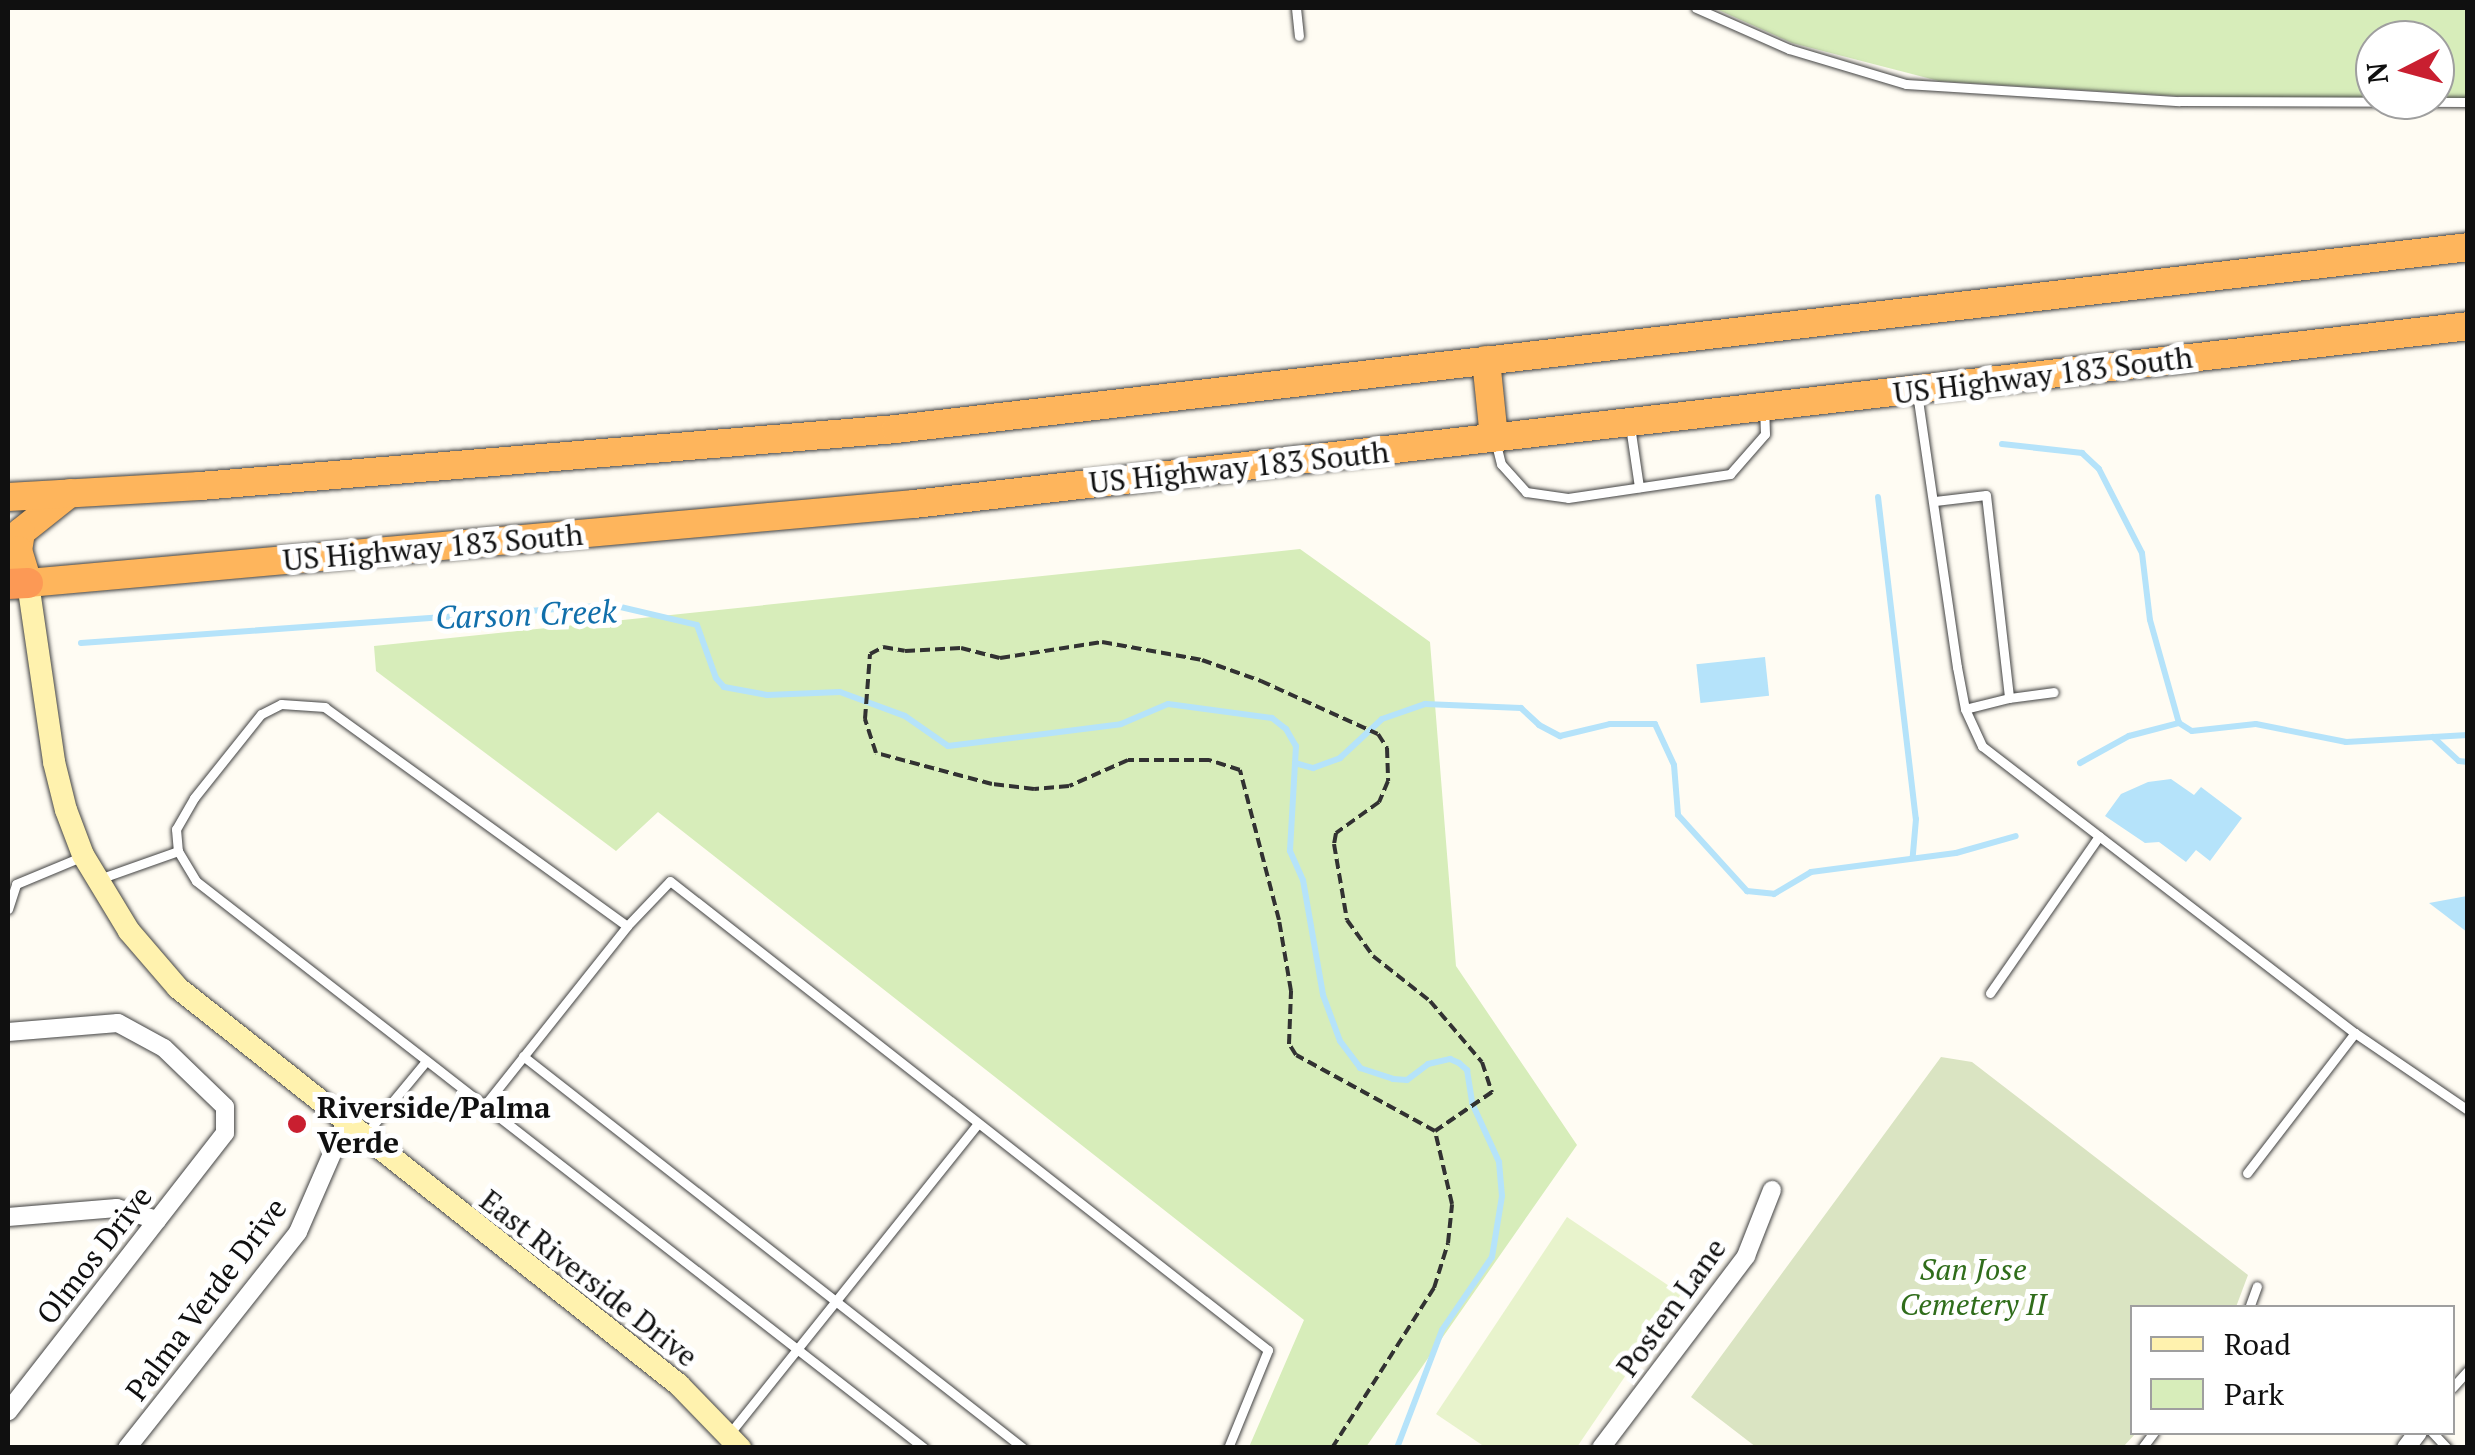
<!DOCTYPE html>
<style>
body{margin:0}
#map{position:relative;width:2475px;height:1455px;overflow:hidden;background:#fffcf3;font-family:"PT Serif",serif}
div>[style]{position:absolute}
.green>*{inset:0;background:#d7edba}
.cemetery>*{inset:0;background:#dae4c2}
.pitch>*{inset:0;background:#e8f3cc}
.water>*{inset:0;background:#b5e3fa;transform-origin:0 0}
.stream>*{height:6px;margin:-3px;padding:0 3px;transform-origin:3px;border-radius:3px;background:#b5e3fa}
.path>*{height:4px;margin-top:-2px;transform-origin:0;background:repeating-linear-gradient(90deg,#323232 0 10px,transparent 0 15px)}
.roads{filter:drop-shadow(0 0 2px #434343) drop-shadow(0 0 2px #434343)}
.service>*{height:9px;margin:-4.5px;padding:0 4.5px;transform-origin:4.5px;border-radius:4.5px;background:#fff}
.minor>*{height:18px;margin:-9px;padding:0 9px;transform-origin:9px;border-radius:9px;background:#fff}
.secondary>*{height:22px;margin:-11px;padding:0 11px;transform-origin:11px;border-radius:11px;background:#fff2ae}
.trunk>*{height:28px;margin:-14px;padding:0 14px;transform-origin:14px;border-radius:14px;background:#feb55c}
.motorway>*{height:30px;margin:-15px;padding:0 15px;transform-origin:15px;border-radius:15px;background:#fc9955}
.dots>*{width:28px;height:28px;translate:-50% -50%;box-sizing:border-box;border:5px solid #fff;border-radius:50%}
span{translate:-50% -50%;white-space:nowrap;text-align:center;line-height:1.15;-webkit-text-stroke:10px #fff;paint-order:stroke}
.street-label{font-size:30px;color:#101010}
.poi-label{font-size:30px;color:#101010;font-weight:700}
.left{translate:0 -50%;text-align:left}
.park-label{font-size:30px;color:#306d1b;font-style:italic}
.water-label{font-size:32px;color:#116fab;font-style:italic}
.frame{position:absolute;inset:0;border:10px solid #101010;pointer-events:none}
.legend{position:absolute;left:2130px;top:1305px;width:325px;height:130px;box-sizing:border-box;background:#fff;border:2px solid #9f9f9f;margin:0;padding:12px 18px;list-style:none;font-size:30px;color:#101010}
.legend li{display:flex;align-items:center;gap:20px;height:50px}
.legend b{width:50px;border:2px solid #9f9f9f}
.north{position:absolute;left:2355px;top:20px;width:100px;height:100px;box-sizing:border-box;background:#fff;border:2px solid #9f9f9f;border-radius:50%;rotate:264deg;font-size:28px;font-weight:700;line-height:40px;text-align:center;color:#101010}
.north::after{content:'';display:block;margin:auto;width:35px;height:45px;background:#c91f30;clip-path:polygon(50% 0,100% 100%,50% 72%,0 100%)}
</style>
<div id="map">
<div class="green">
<div style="clip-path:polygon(1714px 8px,2467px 8px,2467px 98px,2435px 99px,2435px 40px,2375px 40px,2375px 100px,2178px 96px,1939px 81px,1792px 43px)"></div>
<div style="clip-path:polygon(1300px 549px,1430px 642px,1456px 966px,1577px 1145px,1366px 1447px,1249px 1447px,1304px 1320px,658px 812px,616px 851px,376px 671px,374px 646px)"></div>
</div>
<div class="cemetery">
<div style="clip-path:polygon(1941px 1057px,1972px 1062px,2248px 1275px,2236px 1307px,2132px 1308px,2136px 1433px,2123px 1447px,1756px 1447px,1691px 1397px)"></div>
</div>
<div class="pitch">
<div style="clip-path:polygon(1567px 1217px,1681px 1294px,1577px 1447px,1485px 1447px,1436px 1414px)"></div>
</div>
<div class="water">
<div style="left:1765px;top:657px;width:39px;height:69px;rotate:84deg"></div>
<div style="clip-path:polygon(2171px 779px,2194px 795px,2201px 787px,2242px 818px,2210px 861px,2196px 850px,2186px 862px,2159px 842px,2145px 843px,2105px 816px,2121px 794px,2148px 782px)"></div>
<div style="clip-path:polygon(2467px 896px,2467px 932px,2429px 903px)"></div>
</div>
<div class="stream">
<div style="left:2002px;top:444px;width:81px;rotate:6.4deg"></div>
<div style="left:2082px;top:453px;width:23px;rotate:43deg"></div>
<div style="left:2099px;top:469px;width:94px;rotate:62.9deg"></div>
<div style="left:2142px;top:553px;width:67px;rotate:83.2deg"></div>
<div style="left:2150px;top:620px;width:107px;rotate:74.3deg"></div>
<div style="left:2179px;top:723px;width:15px;rotate:32deg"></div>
<div style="left:2192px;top:731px;width:64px;rotate:-6.2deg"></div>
<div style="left:2256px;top:724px;width:92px;rotate:11.3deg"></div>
<div style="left:2346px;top:742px;width:122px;rotate:-3.3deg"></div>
<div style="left:1878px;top:497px;width:324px;rotate:83.3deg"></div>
<div style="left:1916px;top:819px;width:38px;rotate:95deg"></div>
<div style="left:81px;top:643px;width:532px;rotate:-4.09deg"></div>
<div style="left:612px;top:605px;width:87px;rotate:13.2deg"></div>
<div style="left:697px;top:625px;width:56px;rotate:70.3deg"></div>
<div style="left:716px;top:678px;width:12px;rotate:48deg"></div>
<div style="left:724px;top:687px;width:44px;rotate:10.5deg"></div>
<div style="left:767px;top:695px;width:73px;rotate:-2.4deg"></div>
<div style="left:840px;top:692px;width:69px;rotate:20.3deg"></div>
<div style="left:905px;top:716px;width:52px;rotate:34.9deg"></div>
<div style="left:948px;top:746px;width:174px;rotate:-7.2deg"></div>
<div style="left:1121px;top:724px;width:51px;rotate:-23.1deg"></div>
<div style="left:1168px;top:704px;width:105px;rotate:7.7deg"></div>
<div style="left:1272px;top:718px;width:18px;rotate:38deg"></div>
<div style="left:1286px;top:729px;width:20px;rotate:60deg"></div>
<div style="left:1296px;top:746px;width:105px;rotate:93.3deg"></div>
<div style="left:1290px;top:851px;width:32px;rotate:66deg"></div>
<div style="left:1303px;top:880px;width:117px;rotate:80.1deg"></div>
<div style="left:1323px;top:995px;width:49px;rotate:69.7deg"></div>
<div style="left:1340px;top:1041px;width:34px;rotate:53deg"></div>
<div style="left:1360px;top:1068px;width:35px;rotate:18deg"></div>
<div style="left:1393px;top:1079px;width:14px;rotate:4deg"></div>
<div style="left:1407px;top:1080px;width:26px;rotate:-37deg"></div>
<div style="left:1428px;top:1064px;width:23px;rotate:-13deg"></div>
<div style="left:1450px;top:1059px;width:10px;rotate:24deg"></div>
<div style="left:1459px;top:1063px;width:11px;rotate:41deg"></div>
<div style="left:1467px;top:1070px;width:33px;rotate:81deg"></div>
<div style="left:1472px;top:1103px;width:65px;rotate:65.4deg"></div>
<div style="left:1499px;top:1162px;width:34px;rotate:85deg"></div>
<div style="left:1502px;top:1196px;width:62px;rotate:99.3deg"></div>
<div style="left:1492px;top:1257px;width:88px;rotate:124.4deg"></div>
<div style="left:1442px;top:1330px;width:126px;rotate:110.9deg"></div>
<div style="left:2433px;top:737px;width:35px;rotate:43deg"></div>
<div style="left:2459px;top:761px;width:9px;rotate:6deg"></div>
<div style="left:1295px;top:763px;width:19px;rotate:16deg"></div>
<div style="left:1313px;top:768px;width:29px;rotate:-20deg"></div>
<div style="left:1340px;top:758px;width:57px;rotate:-42.9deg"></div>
<div style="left:1382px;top:719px;width:46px;rotate:-19.2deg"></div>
<div style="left:1425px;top:704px;width:96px;rotate:2.4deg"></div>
<div style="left:1521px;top:708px;width:25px;rotate:43deg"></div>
<div style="left:1539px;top:725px;width:24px;rotate:28deg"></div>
<div style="left:1560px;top:736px;width:51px;rotate:-13.5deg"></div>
<div style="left:1610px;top:724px;width:45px"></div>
<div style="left:1655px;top:724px;width:45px;rotate:65.1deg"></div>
<div style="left:1674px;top:765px;width:50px;rotate:85.4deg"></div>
<div style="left:1678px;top:815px;width:103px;rotate:47.8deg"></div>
<div style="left:1747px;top:891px;width:27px;rotate:6deg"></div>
<div style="left:1774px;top:894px;width:43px;rotate:-30.7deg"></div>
<div style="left:1811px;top:872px;width:146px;rotate:-7.5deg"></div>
<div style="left:1956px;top:853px;width:62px;rotate:-15.8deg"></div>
<div style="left:2080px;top:763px;width:56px;rotate:-28.9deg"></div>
<div style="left:2129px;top:736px;width:52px;rotate:-14.6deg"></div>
</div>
<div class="path">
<div style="left:1332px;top:1448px;width:190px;rotate:-57.5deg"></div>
<div style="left:1434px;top:1288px;width:47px;rotate:-72.7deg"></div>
<div style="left:1448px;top:1243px;width:39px;rotate:-84deg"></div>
<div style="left:1452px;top:1204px;width:75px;rotate:-103.1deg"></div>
<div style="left:1435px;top:1131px;width:158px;rotate:-151.3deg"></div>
<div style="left:1296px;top:1055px;width:13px;rotate:-122deg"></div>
<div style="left:1289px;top:1044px;width:53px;rotate:-87.8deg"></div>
<div style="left:1291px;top:991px;width:72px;rotate:-99.6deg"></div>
<div style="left:1279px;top:920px;width:155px;rotate:-104.6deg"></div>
<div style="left:1240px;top:770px;width:33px;rotate:-162deg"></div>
<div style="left:1209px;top:760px;width:81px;rotate:180deg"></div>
<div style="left:1128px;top:760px;width:64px;rotate:156.2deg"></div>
<div style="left:1069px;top:786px;width:35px;rotate:175deg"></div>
<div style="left:1034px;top:789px;width:42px;rotate:-173.2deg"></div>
<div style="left:992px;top:784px;width:120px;rotate:-165deg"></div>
<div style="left:876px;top:753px;width:36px;rotate:-108deg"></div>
<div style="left:865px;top:719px;width:65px;rotate:-85.6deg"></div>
<div style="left:870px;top:654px;width:15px;rotate:-28deg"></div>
<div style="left:883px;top:647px;width:22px;rotate:10deg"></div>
<div style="left:905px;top:651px;width:56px;rotate:-3.1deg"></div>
<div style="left:961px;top:648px;width:40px;rotate:14.4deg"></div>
<div style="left:1000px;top:658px;width:103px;rotate:-8.9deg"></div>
<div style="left:1102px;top:642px;width:102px;rotate:10.2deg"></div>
<div style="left:1202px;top:660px;width:63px;rotate:19.6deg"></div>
<div style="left:1261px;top:681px;width:128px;rotate:24.4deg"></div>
<div style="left:1378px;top:734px;width:17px;rotate:57deg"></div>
<div style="left:1387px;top:748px;width:33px;rotate:88deg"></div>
<div style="left:1388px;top:781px;width:23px;rotate:113deg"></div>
<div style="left:1379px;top:802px;width:53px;rotate:144.2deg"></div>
<div style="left:1336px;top:833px;width:11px;rotate:100deg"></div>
<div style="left:1334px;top:844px;width:77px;rotate:80.3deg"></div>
<div style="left:1347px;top:920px;width:44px;rotate:54.2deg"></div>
<div style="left:1373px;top:956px;width:73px;rotate:38.3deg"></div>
<div style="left:1430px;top:1001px;width:80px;rotate:49.6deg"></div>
<div style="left:1482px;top:1062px;width:32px;rotate:72deg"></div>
<div style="left:1492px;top:1092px;width:69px;rotate:145.6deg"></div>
</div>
<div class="roads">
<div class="service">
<div style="left:1296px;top:8px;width:28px;rotate:84deg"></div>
<div style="left:1696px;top:8px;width:102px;rotate:23.8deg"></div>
<div style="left:1789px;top:49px;width:122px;rotate:16.7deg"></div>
<div style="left:1906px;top:84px;width:274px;rotate:3.6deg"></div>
<div style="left:2179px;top:101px;width:289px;rotate:0.2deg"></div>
<div style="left:1917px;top:393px;width:277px;rotate:81.7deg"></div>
<div style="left:1957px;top:667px;width:43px;rotate:79.2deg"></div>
<div style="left:1965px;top:709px;width:41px;rotate:65.3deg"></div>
<div style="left:1982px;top:746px;width:471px;rotate:37.6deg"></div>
<div style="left:2355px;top:1033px;width:137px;rotate:34.3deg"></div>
<div style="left:1630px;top:426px;width:62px;rotate:81.6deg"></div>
<div style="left:1495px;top:440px;width:25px;rotate:76deg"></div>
<div style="left:1501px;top:464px;width:38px;rotate:48deg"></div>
<div style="left:1526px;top:492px;width:42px;rotate:8.1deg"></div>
<div style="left:1568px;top:498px;width:164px;rotate:-8.4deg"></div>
<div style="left:1730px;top:474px;width:53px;rotate:-48.8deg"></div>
<div style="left:1765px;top:434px;width:23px;rotate:-92deg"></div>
<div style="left:1935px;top:501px;width:51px;rotate:-6.7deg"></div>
<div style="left:1986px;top:495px;width:204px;rotate:83.5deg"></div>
<div style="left:2009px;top:698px;width:45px;rotate:166deg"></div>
<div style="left:2009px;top:698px;width:45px;rotate:-7.6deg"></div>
<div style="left:99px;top:879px;width:84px;rotate:-19.5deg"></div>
<div style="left:8px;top:909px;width:26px;rotate:-72deg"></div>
<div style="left:16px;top:884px;width:70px;rotate:-22.6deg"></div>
<div style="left:627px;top:926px;width:373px;rotate:-144.1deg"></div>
<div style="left:325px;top:707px;width:44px;rotate:-176.1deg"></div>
<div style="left:281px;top:704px;width:22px;rotate:153deg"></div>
<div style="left:261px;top:714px;width:107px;rotate:128.6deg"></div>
<div style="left:194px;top:798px;width:36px;rotate:120deg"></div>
<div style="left:176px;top:829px;width:22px;rotate:85deg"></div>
<div style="left:178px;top:851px;width:35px;rotate:59deg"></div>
<div style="left:196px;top:881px;width:923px;rotate:37.91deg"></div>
<div style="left:1990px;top:993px;width:191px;rotate:-55.2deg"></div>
<div style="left:523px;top:1056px;width:635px;rotate:38.1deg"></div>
<div style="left:484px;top:1106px;width:230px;rotate:-51.5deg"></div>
<div style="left:627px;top:926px;width:62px;rotate:-46.3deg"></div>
<div style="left:670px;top:881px;width:760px;rotate:38.11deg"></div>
<div style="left:1268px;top:1350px;width:106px;rotate:112.2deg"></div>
<div style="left:364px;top:1136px;width:97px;rotate:-50.4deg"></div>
<div style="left:2247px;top:1173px;width:177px;rotate:-52.4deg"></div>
<div style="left:2249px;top:1308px;width:23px;rotate:-70deg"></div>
<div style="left:2452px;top:1388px;width:24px;rotate:-48deg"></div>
<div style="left:2432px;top:1432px;width:22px;rotate:47deg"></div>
<div style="left:730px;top:1433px;width:397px;rotate:-51.3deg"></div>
<div style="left:2142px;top:1448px;width:20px;rotate:-53deg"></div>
</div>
<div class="minor">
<div style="left:8px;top:1032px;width:110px;rotate:-4.7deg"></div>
<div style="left:118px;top:1023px;width:52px;rotate:28.5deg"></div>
<div style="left:164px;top:1048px;width:85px;rotate:44deg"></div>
<div style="left:225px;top:1107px;width:26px;rotate:90deg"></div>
<div style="left:225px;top:1133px;width:353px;rotate:127.9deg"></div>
<div style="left:8px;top:1217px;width:109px;rotate:-4.7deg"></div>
<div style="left:117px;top:1208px;width:42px;rotate:16.7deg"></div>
<div style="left:127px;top:1448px;width:275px;rotate:-51.6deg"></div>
<div style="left:298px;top:1232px;width:118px;rotate:-66.5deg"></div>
<div style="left:1601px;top:1448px;width:241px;rotate:-52.9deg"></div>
<div style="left:1746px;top:1256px;width:71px;rotate:-68.5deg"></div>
<div style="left:2406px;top:1448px;width:20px;rotate:-53deg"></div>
</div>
<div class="secondary">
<div style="left:28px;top:583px;width:181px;rotate:81.7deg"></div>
<div style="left:54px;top:762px;width:49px;rotate:76deg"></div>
<div style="left:66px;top:810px;width:48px;rotate:69.3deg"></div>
<div style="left:83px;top:855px;width:89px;rotate:58.8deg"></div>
<div style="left:129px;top:931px;width:75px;rotate:49.3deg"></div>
<div style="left:178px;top:988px;width:639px;rotate:38.39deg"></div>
<div style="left:679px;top:1385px;width:88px;rotate:45.9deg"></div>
</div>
<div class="trunk">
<div style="left:1486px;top:360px;width:78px;rotate:84.1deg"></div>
<div style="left:70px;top:493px;width:63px;rotate:141.5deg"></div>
<div style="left:21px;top:532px;width:18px;rotate:99deg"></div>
<div style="left:18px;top:550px;width:34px;rotate:73deg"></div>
<div style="left:28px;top:583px;width:890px;rotate:-5.1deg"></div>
<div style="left:914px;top:504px;width:1564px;rotate:-6.53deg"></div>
<div style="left:8px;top:497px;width:192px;rotate:-3.3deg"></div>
<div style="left:200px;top:486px;width:698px;rotate:-4.68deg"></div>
<div style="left:896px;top:429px;width:1583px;rotate:-6.6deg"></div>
</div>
<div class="motorway">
<div style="left:8px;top:584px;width:20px;rotate:-3deg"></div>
</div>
</div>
<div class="dots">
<div style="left:297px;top:1124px;background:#c91f30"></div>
</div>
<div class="street-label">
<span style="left:2043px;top:375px;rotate:-7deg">US Highway 183 South</span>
<span style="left:1239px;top:467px;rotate:-6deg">US Highway 183 South</span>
<span style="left:433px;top:547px;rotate:-5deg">US Highway 183 South</span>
<span style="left:94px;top:1255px;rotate:-52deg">Olmos Drive</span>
<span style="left:589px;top:1278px;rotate:38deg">East Riverside Drive</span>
<span style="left:206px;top:1299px;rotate:-53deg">Palma Verde Drive</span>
<span style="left:1671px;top:1307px;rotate:-54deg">Posten Lane</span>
</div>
<div class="poi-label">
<span class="left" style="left:317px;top:1124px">Riverside/Palma<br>Verde</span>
</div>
<div class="park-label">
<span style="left:1973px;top:1286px">San Jose<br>Cemetery II</span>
</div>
<div class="water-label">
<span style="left:526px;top:614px;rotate:-2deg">Carson Creek</span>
</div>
<div class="frame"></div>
<ul class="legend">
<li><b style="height:12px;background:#fff2ae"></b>Road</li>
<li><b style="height:28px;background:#d7edba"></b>Park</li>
</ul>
<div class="north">N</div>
</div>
